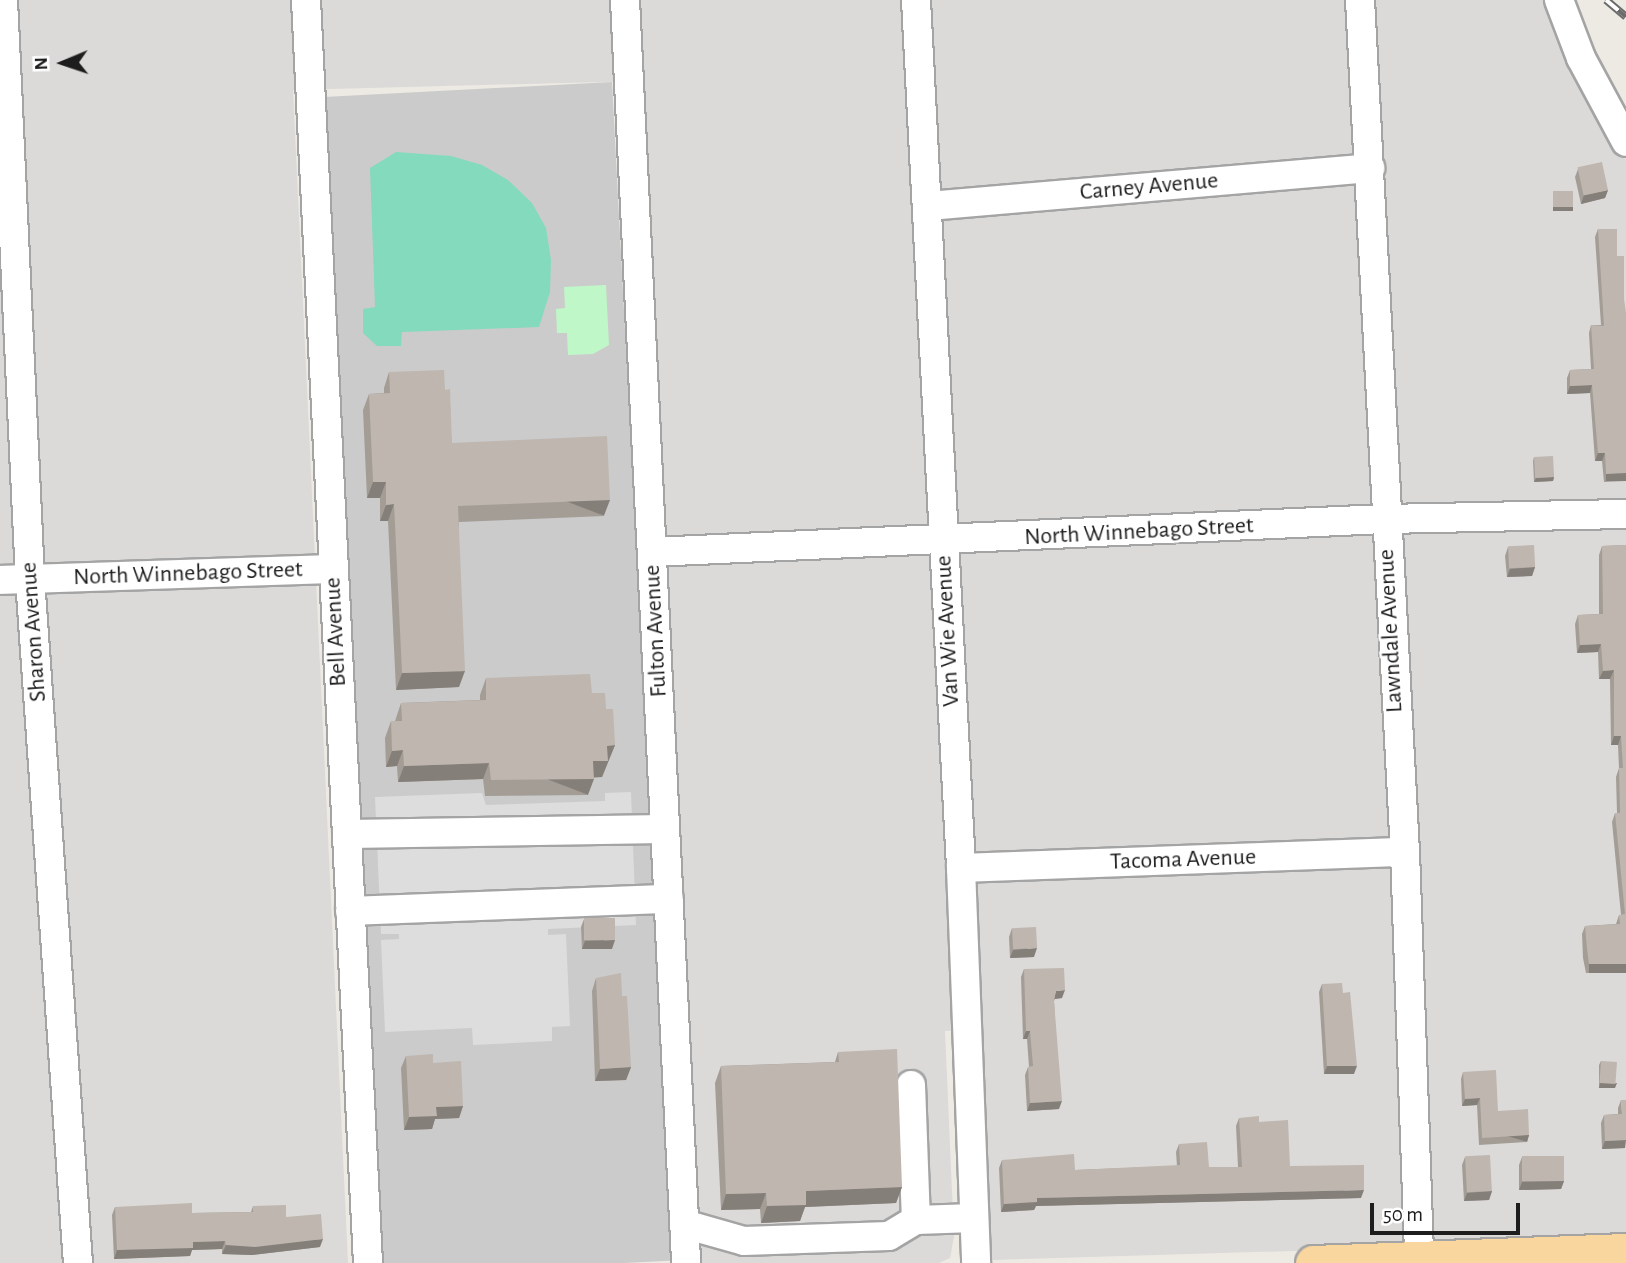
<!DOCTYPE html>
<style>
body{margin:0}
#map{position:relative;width:1626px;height:1263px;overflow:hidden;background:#edeae3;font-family:"Alegreya Sans",sans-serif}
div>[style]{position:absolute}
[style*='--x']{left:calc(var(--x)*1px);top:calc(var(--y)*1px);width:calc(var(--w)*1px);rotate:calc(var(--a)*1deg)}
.residential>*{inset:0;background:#dbdad9}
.religious>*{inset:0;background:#cbcbcb;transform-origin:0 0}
.park>*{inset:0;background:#c0f7c8}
.pitch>*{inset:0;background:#83dabd}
.parking>*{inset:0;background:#ddd}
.roads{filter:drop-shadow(2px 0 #a4a4a4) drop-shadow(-2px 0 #a4a4a4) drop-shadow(0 2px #a4a4a4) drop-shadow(0 -2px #a4a4a4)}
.minor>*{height:28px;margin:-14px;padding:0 14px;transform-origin:14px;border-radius:14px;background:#fff}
.major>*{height:35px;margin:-17.5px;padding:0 17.5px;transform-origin:17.5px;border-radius:17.5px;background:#f8d69d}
.rail>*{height:8px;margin-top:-4px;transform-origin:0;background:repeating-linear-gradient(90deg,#fff 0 16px,#6b6b6b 0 32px);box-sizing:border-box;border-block:2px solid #6b6b6b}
.wall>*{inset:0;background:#a39d96}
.shaded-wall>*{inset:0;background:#857f7a;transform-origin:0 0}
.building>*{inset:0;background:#beb6af;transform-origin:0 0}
span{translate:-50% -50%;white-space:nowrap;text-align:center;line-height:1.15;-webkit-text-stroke:5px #fff;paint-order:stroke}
.street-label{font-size:24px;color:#1d1d1d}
.north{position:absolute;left:28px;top:28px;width:70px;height:70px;-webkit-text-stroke:5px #fff;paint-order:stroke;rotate:268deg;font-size:19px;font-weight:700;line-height:28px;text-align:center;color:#1d1d1d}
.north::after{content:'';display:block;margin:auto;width:24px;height:32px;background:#1d1d1d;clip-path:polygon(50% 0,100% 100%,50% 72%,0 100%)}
.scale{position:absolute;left:1370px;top:1203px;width:150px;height:32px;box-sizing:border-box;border:4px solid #1d1d1d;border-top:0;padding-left:9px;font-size:21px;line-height:24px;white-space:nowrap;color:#1d1d1d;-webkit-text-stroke:5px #fff;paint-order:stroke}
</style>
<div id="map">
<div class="residential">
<div style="clip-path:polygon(0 0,1546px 0,1576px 73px,1626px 160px,1626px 1241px,991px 1260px,985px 1254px,972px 1030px,945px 1031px,954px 1237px,950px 1258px,939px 1263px,699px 1263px,639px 81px,293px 90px,348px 1263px,0 1263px)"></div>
</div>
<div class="religious">
<div style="left:612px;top:82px;width:1180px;height:293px;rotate:87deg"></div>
</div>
<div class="park">
<div style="clip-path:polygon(606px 285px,609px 345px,593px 354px,568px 355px,567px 333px,557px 333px,556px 309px,565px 308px,564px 287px)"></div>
</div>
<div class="pitch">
<div style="clip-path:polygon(396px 152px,451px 156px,482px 165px,508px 180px,532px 203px,546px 228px,551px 260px,550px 292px,539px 327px,402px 332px,401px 346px,377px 346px,363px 333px,363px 309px,375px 307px,370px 168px)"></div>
</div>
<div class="parking">
<div style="clip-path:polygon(631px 792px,636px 925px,548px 929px,548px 935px,566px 934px,570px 1026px,552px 1027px,552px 1041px,473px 1045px,472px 1028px,385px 1032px,381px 940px,399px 939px,399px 934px,381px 934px,375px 797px,482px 793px,486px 805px,605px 801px,605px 793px)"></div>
</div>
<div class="roads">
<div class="minor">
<div style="--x:3;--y:0;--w:580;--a:87.33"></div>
<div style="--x:30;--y:579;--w:686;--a:85.99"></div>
<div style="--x:306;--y:0;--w:1265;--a:87.19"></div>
<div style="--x:625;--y:0;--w:1264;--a:87.23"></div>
<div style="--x:916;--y:0;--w:869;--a:87.03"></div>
<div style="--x:961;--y:868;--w:395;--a:87.8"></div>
<div style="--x:1360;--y:0;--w:853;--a:86.98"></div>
<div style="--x:1405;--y:852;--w:411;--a:88"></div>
<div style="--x:1559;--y:0;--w:62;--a:69.2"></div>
<div style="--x:1581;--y:58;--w:95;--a:61.8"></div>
<div style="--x:928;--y:206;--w:444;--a:-4.9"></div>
<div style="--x:652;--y:552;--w:734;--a:-2.58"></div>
<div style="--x:1385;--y:519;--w:241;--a:-1.2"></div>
<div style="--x:0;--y:580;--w:333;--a:-1.9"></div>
<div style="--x:347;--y:834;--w:318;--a:-0.9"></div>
<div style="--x:961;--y:868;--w:444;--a:-2.1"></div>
<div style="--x:350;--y:911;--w:319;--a:-2.2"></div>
<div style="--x:911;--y:1085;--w:135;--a:87.9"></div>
<div style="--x:684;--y:1224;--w:62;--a:15.8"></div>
<div style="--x:744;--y:1241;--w:145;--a:-2"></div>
<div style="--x:889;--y:1236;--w:31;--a:-31"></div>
<div style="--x:916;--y:1220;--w:58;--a:-2"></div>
</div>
<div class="major">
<div style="--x:1313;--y:1263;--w:313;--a:-2.2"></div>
</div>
</div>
<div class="rail">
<div style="--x:1606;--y:0;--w:26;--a:40"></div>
</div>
<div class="wall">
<div style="clip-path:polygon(1578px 169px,1608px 190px,1605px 198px,1581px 204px,1575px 177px)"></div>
<div style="clip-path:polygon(1598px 229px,1617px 256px,1626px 481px,1604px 482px,1602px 461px,1595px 461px,1590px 393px,1567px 394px,1567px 378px,1570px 370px,1591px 369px,1589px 333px,1591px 325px,1601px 325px,1595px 237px)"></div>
<div style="clip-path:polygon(389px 372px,445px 390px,452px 443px,604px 516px,459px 522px,459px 687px,396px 690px,388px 521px,380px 521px,380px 498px,367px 498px,363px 410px,369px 394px,384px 393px,384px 388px)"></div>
<div style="clip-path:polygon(1534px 457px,1554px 477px,1553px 481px,1534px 482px,1533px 461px)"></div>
<div style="clip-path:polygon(1626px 545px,1626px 999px,1626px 973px,1586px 973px,1583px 958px,1582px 934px,1585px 926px,1616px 924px,1619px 915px,1621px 915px,1612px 822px,1615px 813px,1617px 813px,1616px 777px,1619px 768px,1618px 745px,1611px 745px,1610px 679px,1599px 679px,1598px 652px,1577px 653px,1575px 624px,1578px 615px,1599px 614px,1599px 555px,1602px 546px)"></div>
<div style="clip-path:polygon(1508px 547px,1535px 567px,1532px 576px,1507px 577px,1505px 556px)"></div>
<div style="clip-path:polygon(486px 678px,592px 693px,606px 709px,615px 745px,602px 777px,594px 777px,588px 795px,485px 796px,483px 779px,398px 782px,397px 766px,386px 767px,385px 738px,391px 721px,395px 721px,401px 703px,480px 700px,480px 695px)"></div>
<div style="clip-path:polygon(584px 919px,612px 949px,582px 949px,581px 927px)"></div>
<div style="clip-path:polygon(1012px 928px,1034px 957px,1010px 958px,1009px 937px)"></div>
<div style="clip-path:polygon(1024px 969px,1062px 998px,1055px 999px,1054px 1001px,1059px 1109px,1027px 1111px,1025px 1075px,1028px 1067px,1029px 1067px,1027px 1039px,1023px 1039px,1021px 977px)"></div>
<div style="clip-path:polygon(596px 978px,631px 1067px,626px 1080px,595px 1081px,592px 991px)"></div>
<div style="clip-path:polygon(1322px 984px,1343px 993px,1354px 1074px,1324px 1074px,1319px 992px)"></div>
<div style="clip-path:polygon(838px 1052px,902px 1187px,896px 1203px,805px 1207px,800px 1221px,761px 1223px,760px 1209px,721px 1210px,715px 1083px,721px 1066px,835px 1062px)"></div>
<div style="clip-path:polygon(406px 1056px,433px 1063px,463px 1106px,459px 1118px,435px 1119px,432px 1129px,404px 1130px,401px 1068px)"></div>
<div style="clip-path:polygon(1601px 1061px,1615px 1088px,1599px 1088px,1599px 1065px)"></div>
<div style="clip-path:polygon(1463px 1072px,1498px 1111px,1529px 1135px,1527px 1142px,1479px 1145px,1477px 1105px,1462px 1106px,1461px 1079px)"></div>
<div style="clip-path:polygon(1621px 1100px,1625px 1148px,1602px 1149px,1601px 1123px,1604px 1115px,1618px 1114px,1618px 1108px)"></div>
<div style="clip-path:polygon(1239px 1118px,1259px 1122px,1290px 1166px,1361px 1198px,1036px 1206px,1034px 1210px,1001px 1212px,999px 1168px,1002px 1160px,1075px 1170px,1177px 1166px,1176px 1152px,1179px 1144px,1209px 1167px,1238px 1167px,1236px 1126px)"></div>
<div style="clip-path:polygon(1465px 1157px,1492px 1191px,1489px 1200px,1464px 1201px,1462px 1165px)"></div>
<div style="clip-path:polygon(1522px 1157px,1564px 1181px,1561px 1189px,1519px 1190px,1519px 1165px)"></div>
<div style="clip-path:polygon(253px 1206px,286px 1217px,320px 1247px,252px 1255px,222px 1254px,222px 1249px,192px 1250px,190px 1256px,114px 1259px,112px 1215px,115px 1207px,192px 1213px,251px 1212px)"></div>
</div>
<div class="shaded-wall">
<div style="clip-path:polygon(1608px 190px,1605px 198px,1581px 204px,1584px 195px)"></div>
<div style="left:1553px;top:207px;width:20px;height:4px"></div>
<div style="clip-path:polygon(1592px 385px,1590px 393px,1567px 394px,1570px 386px)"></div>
<div style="clip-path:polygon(1598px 453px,1605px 453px,1602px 461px,1595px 461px)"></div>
<div style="left:1626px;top:473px;width:8px;height:20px;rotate:90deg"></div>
<div style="clip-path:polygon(1554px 477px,1553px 481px,1534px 482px,1536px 478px)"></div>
<div style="clip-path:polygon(373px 482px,386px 482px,380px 498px,367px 498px)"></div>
<div style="left:610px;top:500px;width:17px;height:152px;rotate:111deg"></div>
<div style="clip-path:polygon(394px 504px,388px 521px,380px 521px,386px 505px)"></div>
<div style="clip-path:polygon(1535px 567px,1532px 576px,1507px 577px,1510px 569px)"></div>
<div style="clip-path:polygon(1601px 644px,1598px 652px,1577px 653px,1580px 645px)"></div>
<div style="clip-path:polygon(1614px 670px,1610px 679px,1599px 679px,1603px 671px)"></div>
<div style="clip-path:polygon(465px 671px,459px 687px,396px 690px,402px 673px)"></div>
<div style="clip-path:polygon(1614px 736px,1621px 736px,1618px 745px,1611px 745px)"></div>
<div style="clip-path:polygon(615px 745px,602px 777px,587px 778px,593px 761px,607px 746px)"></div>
<div style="clip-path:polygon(403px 750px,397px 766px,386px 767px,392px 751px)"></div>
<div style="clip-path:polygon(489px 763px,483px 779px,398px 782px,404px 766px)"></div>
<div style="left:594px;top:779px;width:17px;height:103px;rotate:111deg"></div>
<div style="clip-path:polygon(615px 940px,612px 949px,582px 949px,585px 941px)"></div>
<div style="clip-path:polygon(1037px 948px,1034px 957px,1010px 958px,1013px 950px)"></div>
<div style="left:1589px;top:964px;width:37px;height:9px"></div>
<div style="clip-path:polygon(1065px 990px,1062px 998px,1054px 999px,1056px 991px)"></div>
<div style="clip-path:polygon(1026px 1031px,1030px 1031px,1027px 1039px,1023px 1039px)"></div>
<div style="clip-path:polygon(1327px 1066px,1357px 1066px,1354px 1074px,1324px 1074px)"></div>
<div style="clip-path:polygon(631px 1067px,626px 1080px,595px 1081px,600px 1069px)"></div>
<div style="clip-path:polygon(1600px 1083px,1617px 1083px,1615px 1088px,1599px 1088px)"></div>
<div style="clip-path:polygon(1480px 1098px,1477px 1105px,1462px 1106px,1465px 1099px)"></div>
<div style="clip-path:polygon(1062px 1101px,1059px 1109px,1027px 1111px,1030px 1103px)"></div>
<div style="clip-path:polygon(463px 1106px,459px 1118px,435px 1119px,432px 1129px,404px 1130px,409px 1117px,436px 1107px)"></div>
<div style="left:1529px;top:1135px;width:7px;height:47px;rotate:106deg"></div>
<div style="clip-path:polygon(1626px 1140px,1625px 1148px,1602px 1149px,1605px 1141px)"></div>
<div style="clip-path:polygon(1564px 1181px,1561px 1189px,1519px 1190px,1522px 1182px)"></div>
<div style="clip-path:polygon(902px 1187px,896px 1203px,805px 1207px,800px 1221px,761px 1223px,767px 1206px,806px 1191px)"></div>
<div style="clip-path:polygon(1364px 1190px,1361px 1198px,1036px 1206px,1034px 1210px,1001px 1212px,1004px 1204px,1037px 1198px)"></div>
<div style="clip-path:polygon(1492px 1191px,1489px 1200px,1464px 1201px,1467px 1193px)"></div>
<div style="clip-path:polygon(766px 1193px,760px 1209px,721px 1210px,726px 1194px)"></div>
<div style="clip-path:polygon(323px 1239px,320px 1247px,252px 1255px,222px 1254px,226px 1245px)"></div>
<div style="clip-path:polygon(225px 1241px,222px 1249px,192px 1250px,190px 1256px,114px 1259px,117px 1250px,193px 1242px)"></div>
</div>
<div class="building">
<div style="left:1602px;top:162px;width:29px;height:25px;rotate:78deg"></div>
<div style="left:1553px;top:191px;width:20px;height:16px"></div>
<div style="clip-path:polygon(1598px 229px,1617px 229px,1617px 256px,1624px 256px,1624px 299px,1626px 313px,1626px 473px,1606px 474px,1605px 453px,1598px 453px,1592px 385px,1570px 386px,1570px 370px,1594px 369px,1591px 325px,1604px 326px)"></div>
<div style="clip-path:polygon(444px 370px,445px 390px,450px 389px,452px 443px,607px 436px,610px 500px,458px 506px,465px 671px,402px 673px,394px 504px,386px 505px,386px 482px,373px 482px,369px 394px,390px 393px,389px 372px)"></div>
<div style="left:1553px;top:456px;width:21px;height:19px;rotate:87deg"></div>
<div style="left:1534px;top:545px;width:22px;height:26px;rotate:87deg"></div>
<div style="clip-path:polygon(1626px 545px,1626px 964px,1589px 964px,1587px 949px,1585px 926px,1620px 924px,1619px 915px,1625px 914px,1615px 813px,1620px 813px,1619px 768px,1623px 768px,1621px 736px,1614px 736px,1614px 670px,1603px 671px,1601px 644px,1580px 645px,1578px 615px,1603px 614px,1602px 546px)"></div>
<div style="clip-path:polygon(590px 674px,592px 693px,605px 693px,606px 709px,613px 709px,615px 745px,607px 746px,608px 761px,593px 761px,594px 779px,491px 780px,489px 763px,404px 766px,403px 750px,392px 751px,391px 721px,402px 721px,401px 703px,486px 700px,486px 678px)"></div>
<div style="left:615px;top:918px;width:22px;height:31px;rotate:90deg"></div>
<div style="left:1036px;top:927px;width:21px;height:24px;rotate:87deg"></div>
<div style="clip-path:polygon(1064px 968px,1065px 990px,1056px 991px,1054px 1001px,1062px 1101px,1030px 1103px,1028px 1067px,1033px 1066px,1030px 1031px,1026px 1031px,1024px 969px)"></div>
<div style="clip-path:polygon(621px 973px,622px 996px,627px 996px,631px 1067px,600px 1069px,596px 978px)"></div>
<div style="clip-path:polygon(1342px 983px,1343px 993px,1350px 992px,1357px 1066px,1327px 1066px,1322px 984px)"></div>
<div style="clip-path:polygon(897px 1049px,902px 1187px,806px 1191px,806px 1205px,767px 1206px,766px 1193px,726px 1194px,721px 1066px,839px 1062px,838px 1052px)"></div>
<div style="clip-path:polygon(433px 1054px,433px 1063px,461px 1061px,463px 1106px,436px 1107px,437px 1116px,409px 1117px,406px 1056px)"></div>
<div style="left:1601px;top:1061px;width:16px;height:22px;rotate:4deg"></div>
<div style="clip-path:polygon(1496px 1070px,1498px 1111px,1528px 1109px,1529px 1135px,1482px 1138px,1480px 1098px,1465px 1099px,1463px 1072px)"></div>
<div style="clip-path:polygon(1621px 1100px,1626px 1100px,1626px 1140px,1605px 1141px,1604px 1115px,1622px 1114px)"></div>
<div style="clip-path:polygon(1259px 1116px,1259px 1122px,1288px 1120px,1290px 1166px,1364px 1165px,1364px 1190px,1037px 1198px,1037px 1202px,1004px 1204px,1002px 1160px,1074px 1154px,1075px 1170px,1180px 1165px,1179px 1144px,1207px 1142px,1209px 1167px,1242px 1167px,1239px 1118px)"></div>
<div style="left:1490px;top:1155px;width:36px;height:25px;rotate:87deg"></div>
<div style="left:1564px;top:1156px;width:25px;height:42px;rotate:90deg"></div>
<div style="clip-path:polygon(192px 1203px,192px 1213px,253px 1212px,253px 1206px,286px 1205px,286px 1217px,321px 1214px,323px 1239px,255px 1247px,226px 1245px,225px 1241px,193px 1242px,193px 1248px,117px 1250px,115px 1207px)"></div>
</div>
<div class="street-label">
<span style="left:1149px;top:187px;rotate:-5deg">Carney Avenue</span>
<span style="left:1139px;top:532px;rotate:-3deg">North Winnebago Street</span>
<span style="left:188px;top:574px;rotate:-2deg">North Winnebago Street</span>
<span style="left:656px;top:631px;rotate:-93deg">Fulton Avenue</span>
<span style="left:948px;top:631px;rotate:-93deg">Van Wie Avenue</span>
<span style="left:1391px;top:631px;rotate:-93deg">Lawndale Avenue</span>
<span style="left:34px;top:632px;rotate:-94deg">Sharon Avenue</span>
<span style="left:336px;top:632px;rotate:-93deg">Bell Avenue</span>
<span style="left:1183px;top:860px;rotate:-2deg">Tacoma Avenue</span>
</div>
<div class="north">N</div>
<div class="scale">50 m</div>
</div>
